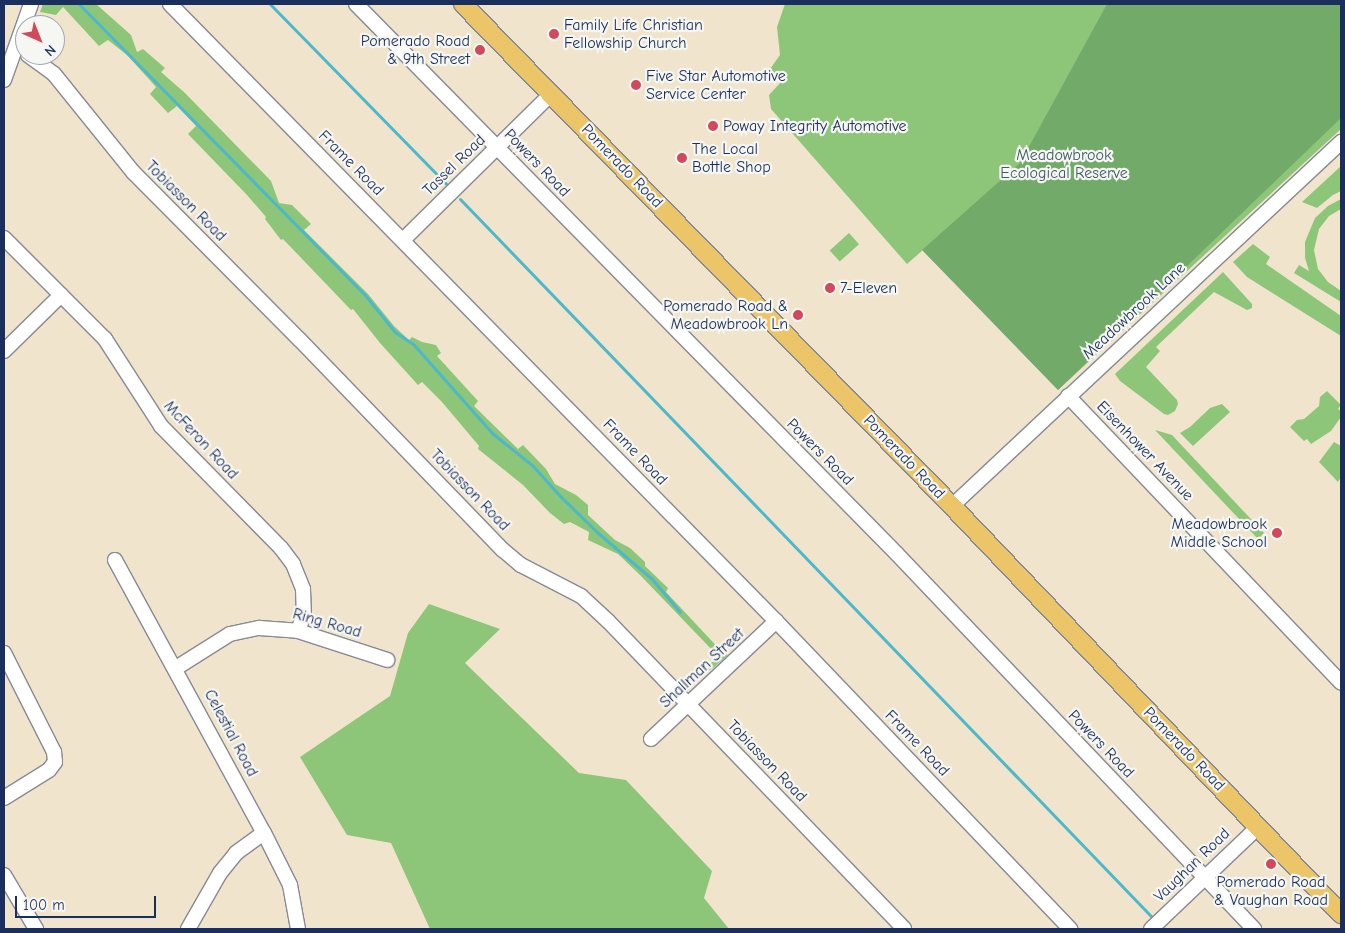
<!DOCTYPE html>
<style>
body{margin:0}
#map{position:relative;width:1345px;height:933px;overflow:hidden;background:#f0e5cc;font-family:"Comic Neue",sans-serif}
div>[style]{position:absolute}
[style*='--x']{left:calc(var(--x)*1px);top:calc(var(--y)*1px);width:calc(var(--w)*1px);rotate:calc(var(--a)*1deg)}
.green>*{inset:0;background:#8ec679;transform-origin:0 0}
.forest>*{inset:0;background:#72ab69}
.stream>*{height:3px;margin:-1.5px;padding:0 1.5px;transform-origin:1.5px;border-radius:1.5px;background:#4db7cb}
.roads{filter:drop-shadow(1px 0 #868a95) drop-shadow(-1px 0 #868a95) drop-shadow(0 1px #868a95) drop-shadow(0 -1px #868a95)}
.minor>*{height:14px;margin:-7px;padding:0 7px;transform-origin:7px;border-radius:7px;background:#fff}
.major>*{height:18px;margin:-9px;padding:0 9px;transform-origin:9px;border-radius:9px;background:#edc569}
.dots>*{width:14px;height:14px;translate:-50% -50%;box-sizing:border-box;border:2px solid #f6f6f2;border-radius:50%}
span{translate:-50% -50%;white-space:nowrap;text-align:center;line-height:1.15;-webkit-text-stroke:4.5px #f6f6f2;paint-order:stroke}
.poi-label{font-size:16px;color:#1b2f5e}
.left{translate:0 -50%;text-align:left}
.right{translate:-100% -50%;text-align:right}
.park-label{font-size:16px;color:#3e5c66}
.street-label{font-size:16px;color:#1b2f5e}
.frame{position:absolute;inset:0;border:5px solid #1b2f5e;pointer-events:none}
.north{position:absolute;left:15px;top:15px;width:50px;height:50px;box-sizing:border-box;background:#f6f6f2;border:1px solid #9ea6b7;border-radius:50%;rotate:136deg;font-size:14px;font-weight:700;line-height:20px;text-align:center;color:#1b2f5e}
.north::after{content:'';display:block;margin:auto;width:18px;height:22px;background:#d1495b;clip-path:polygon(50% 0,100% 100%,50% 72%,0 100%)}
.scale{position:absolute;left:15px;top:896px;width:141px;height:22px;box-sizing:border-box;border:2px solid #1b2f5e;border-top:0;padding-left:6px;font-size:15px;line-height:18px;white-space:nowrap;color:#1b2f5e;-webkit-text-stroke:4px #f6f6f2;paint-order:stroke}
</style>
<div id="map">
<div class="green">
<div style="clip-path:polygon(43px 4px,96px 4px,131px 35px,137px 52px,143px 49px,165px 68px,161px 72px,185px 93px,271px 181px,279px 203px,292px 205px,311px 224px,304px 230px,368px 294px,394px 326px,409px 340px,412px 337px,422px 342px,436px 345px,441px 353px,437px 356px,478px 401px,474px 406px,518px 449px,523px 445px,546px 469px,555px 484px,576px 495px,588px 505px,588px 515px,615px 540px,630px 548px,645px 562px,645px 566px,668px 588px,666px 592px,724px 654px,728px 655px,713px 668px,701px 674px,714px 660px,715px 653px,640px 575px,618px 554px,588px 540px,589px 532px,570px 522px,564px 524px,550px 513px,523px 485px,478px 449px,479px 446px,442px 402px,422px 382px,418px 385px,380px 343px,353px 309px,351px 310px,283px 239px,281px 240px,265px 219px,266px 217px,247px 195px,188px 134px,196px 126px,177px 106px,168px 113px,150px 94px,156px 87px,127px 55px,108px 40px,99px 46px,63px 7px,56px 15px,40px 12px)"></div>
<div style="clip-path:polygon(785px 4px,1283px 4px,1341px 71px,1341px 129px,1058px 390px,923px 250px,907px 264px,771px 109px,769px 95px,781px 82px,770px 69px,780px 55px,777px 27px)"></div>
<div style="clip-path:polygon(1341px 166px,1341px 191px,1333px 195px,1317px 208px,1302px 202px)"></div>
<div style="clip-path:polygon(1341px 199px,1341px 209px,1329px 216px,1319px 229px,1314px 250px,1318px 269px,1328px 282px,1341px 291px,1341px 302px,1294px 273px,1299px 265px,1309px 271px,1305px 258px,1305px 242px,1315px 218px,1328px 206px)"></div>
<div style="left:849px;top:233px;width:15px;height:26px;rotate:48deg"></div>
<div style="clip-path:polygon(1253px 244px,1270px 257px,1266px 264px,1341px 316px,1341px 336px,1247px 277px,1233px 262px)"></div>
<div style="clip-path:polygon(1223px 272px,1252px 304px,1252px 308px,1247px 310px,1214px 292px,1156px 347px,1160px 351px,1146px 367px,1177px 400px,1178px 404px,1175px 411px,1168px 415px,1164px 414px,1120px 381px,1115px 374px)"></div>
<div style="clip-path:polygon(1327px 391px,1341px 405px,1338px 409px,1341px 411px,1341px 417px,1331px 431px,1311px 444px,1307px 439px,1304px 441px,1290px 427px,1297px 420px,1304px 419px,1319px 406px,1320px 397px)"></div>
<div style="clip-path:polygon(1222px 404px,1230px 412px,1193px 446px,1180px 433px,1190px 427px,1210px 408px)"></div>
<div style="clip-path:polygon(1155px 430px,1172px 435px,1264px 533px,1258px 539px)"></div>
<div style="clip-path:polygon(1334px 442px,1341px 446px,1341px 477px,1338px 482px,1319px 462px)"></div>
<div style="clip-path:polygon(429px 604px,500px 629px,465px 663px,579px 773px,626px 780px,712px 871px,704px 898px,729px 929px,430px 929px,391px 843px,347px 835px,300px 757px,390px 696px,408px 633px)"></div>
</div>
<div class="forest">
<div style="clip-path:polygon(1107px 4px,1341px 4px,1341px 118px,1058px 390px,922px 250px,1020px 163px)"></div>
</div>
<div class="stream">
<div style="--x:79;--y:4;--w:408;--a:45.5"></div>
<div style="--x:365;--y:295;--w:48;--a:51"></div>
<div style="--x:395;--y:332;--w:23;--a:34"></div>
<div style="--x:414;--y:345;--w:118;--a:48.4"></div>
<div style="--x:492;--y:433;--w:51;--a:38.7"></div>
<div style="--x:532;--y:465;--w:43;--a:47.8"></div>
<div style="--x:561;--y:497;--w:52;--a:44.2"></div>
<div style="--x:598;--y:533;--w:71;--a:40.4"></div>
<div style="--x:652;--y:579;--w:43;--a:49.7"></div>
<div style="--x:270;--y:4;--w:252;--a:45.6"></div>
<div style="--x:460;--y:199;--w:996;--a:46.06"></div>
</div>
<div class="roads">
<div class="minor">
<div style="--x:170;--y:4;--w:865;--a:45.52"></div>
<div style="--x:776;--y:621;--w:426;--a:46.3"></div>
<div style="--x:356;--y:4;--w:771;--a:45.47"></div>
<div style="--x:897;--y:554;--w:518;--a:46.41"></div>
<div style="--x:28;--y:55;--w:32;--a:36"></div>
<div style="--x:54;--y:74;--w:126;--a:51.1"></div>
<div style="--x:133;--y:172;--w:237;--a:45.2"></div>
<div style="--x:300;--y:340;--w:292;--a:46"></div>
<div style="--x:503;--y:550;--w:23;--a:40"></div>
<div style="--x:521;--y:565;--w:68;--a:27.3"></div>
<div style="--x:581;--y:596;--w:37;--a:43"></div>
<div style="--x:608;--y:621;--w:427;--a:46.1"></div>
<div style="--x:4;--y:80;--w:81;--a:-70.4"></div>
<div style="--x:4;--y:238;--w:143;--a:45"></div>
<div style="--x:105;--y:339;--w:103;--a:57.2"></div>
<div style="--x:161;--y:426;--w:171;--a:45.5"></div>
<div style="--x:281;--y:548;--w:20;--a:53"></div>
<div style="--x:293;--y:564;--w:27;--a:68"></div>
<div style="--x:303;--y:589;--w:26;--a:88"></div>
<div style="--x:304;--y:615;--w:17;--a:111"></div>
<div style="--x:403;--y:240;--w:208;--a:-44.6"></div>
<div style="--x:4;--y:351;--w:80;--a:-44.5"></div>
<div style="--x:1068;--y:396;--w:396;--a:46.4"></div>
<div style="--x:952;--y:506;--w:533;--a:-43.1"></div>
<div style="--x:115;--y:560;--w:311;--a:61.4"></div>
<div style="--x:264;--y:833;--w:58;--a:63.4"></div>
<div style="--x:290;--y:885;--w:45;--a:79.7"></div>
<div style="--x:4;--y:653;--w:111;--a:63.2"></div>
<div style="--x:54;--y:752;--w:10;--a:84"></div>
<div style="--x:55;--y:762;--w:10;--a:127"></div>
<div style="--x:49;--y:770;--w:53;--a:148.1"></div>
<div style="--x:176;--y:668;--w:64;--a:-32.2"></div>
<div style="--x:230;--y:634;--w:30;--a:-12"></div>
<div style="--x:259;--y:628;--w:39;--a:4"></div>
<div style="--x:298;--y:631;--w:94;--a:18"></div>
<div style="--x:651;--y:739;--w:172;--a:-43.3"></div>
<div style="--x:4;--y:875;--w:63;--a:59.3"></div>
<div style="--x:188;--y:929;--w:64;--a:-60.3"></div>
<div style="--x:220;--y:873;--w:26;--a:-51"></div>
<div style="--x:236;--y:853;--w:34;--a:-36"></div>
<div style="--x:1151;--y:929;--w:148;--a:-43.6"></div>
</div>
<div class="major">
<div style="--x:463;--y:4;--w:701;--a:45.75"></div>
<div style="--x:952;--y:506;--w:564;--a:46.37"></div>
</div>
</div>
<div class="dots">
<div style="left:554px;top:34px;background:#d1495b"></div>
<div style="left:480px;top:50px;background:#d1495b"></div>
<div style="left:636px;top:85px;background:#d1495b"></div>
<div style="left:713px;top:126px;background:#d1495b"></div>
<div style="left:682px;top:158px;background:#d1495b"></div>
<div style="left:830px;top:288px;background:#d1495b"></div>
<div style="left:798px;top:315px;background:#d1495b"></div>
<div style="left:1277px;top:533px;background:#d1495b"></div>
<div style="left:1271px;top:864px;background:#d1495b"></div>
</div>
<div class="poi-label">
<span class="left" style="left:564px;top:34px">Family Life Christian<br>Fellowship Church</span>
<span class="right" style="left:470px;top:50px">Pomerado Road<br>&amp; 9th Street</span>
<span class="left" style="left:646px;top:85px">Five Star Automotive<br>Service Center</span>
<span class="left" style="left:723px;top:126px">Poway Integrity Automotive</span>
<span class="left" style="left:692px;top:158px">The Local<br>Bottle Shop</span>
<span class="left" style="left:840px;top:288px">7-Eleven</span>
<span class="right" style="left:788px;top:315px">Pomerado Road &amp;<br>Meadowbrook Ln</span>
<span class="right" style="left:1267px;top:533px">Meadowbrook<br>Middle School</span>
<span style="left:1271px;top:891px">Pomerado Road<br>&amp; Vaughan Road</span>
</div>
<div class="park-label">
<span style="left:1064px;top:164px">Meadowbrook<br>Ecological Reserve</span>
</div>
<div class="street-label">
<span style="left:351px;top:163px;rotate:45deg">Frame Road</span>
<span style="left:537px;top:163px;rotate:46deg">Powers Road</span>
<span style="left:454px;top:165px;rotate:-44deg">Tassel Road</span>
<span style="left:622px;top:166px;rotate:46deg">Pomerado Road</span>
<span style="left:186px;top:201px;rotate:45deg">Tobiasson Road</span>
<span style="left:1134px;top:311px;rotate:-43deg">Meadowbrook Lane</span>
<span style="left:201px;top:440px;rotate:47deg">McFeron Road</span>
<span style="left:1145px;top:451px;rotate:46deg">Eisenhower Avenue</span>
<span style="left:635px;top:452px;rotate:46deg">Frame Road</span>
<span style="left:820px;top:452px;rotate:45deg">Powers Road</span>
<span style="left:904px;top:457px;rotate:46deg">Pomerado Road</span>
<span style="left:470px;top:490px;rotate:46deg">Tobiasson Road</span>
<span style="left:327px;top:623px;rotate:16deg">Ring Road</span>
<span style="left:702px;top:668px;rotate:-43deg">Shallman Street</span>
<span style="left:231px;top:733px;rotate:62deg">Celestial Road</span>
<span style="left:917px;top:743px;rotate:46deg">Frame Road</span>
<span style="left:1101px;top:744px;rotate:46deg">Powers Road</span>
<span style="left:1184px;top:749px;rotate:46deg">Pomerado Road</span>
<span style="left:767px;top:761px;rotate:46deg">Tobiasson Road</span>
<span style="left:1192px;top:865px;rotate:-44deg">Vaughan Road</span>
</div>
<div class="frame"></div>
<div class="north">N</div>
<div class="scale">100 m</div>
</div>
